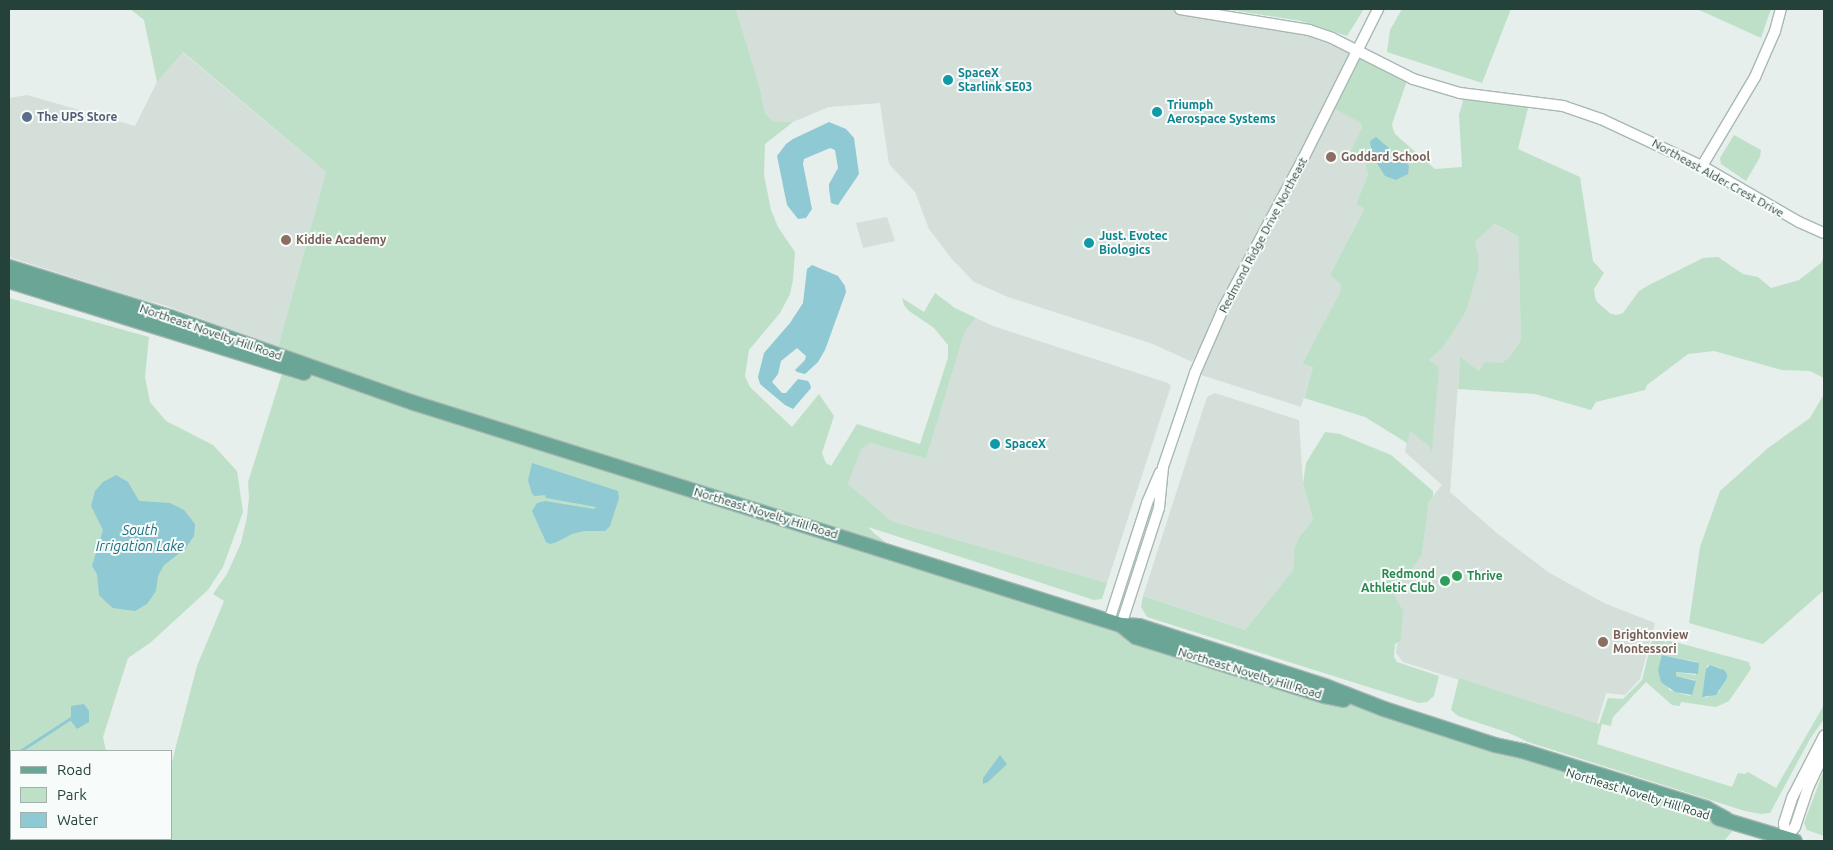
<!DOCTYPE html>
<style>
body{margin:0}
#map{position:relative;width:1833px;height:850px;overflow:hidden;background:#e6efeb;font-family:Ubuntu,sans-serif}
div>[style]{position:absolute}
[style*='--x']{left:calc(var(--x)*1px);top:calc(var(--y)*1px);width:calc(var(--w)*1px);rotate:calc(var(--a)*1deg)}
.built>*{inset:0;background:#d4dfda}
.green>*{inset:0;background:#bfe0c8}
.water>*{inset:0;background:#8ec9d4}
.stream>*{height:2.5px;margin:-1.25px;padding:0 1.25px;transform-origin:1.25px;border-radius:1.25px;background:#8ec9d4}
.roads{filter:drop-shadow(1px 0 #a8b8b2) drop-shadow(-1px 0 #a8b8b2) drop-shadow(0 1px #a8b8b2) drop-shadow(0 -1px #a8b8b2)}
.minor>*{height:10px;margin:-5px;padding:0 5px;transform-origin:5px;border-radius:5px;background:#fff}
.major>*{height:14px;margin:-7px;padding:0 7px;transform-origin:7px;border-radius:7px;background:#6aa596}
.dots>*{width:14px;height:14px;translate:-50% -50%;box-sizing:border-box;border:2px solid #f7fbf9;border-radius:50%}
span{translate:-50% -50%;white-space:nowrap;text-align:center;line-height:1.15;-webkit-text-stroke:4px #f7fbf9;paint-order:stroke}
.culture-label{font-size:12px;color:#0d838f;font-weight:700}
.left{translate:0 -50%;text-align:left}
.service-label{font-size:12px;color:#4e5e75;font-weight:700}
.education-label{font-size:12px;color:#785e54;font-weight:700}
.street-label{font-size:12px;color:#24423a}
.leisure-label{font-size:12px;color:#27864d;font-weight:700}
.right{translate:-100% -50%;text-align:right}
.water-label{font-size:14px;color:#1c6f80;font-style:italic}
.frame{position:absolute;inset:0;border:10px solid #24423a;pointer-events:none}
.legend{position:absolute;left:10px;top:750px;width:162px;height:90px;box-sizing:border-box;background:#f7fbf9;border:1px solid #a3b1ad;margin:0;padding:6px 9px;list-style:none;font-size:15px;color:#24423a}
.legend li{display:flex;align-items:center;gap:10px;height:25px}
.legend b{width:25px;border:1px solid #a3b1ad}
</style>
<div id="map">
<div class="built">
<div style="clip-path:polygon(736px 9px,1180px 9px,1291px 25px,1357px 50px,1361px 123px,1365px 162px,1368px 175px,1356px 204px,1364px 209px,1330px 275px,1341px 285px,1341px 290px,1302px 364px,1313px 367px,1301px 407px,1195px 373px,1249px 258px,1192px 362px,1153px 344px,1008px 297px,974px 282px,951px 258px,929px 229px,915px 192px,889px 164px,880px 103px,829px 107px,793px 122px,773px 121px,765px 113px,760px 88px)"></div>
<div style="clip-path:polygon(182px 52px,326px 172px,278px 347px,164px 305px,140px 299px,9px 257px,9px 98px,27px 95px,135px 126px,157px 82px)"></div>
<div style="clip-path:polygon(887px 217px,895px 241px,863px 248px,856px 223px)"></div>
<div style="clip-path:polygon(1493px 224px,1518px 236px,1521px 340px,1509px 358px,1501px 363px,1491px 364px,1479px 371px,1460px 358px,1450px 492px,1498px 534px,1548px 572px,1604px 603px,1655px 623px,1640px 679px,1625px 695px,1606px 693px,1597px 724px,1403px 662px,1396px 653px,1397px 644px,1401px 640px,1394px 594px,1422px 555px,1429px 501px,1442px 485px,1405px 452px,1418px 370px,1478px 253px,1475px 242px)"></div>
<div style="clip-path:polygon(976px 318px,993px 326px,1168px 383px,1171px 386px,1107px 583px,892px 521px,848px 484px,861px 448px,870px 443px,926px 459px,965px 331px)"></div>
<div style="clip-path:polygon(1215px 393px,1299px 420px,1303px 484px,1313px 520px,1299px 537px,1294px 548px,1293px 570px,1245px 630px,1143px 596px,1205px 403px,1207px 397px)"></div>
</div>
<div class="green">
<div style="clip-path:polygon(130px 9px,736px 9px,760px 88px,765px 113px,773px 121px,793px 122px,765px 144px,764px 175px,771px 210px,778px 227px,795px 252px,793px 280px,790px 294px,780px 313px,749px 350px,745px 376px,750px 387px,792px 427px,819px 394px,834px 416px,822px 453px,826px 463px,831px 466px,857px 424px,920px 444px,948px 358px,948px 345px,934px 328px,909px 311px,904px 305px,902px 298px,924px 312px,935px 293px,955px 308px,976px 318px,965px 331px,926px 459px,870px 443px,861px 449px,848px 484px,892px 521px,1107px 583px,1102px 599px,1094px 600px,868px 527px,875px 534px,903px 556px,1495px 745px,1522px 759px,1700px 814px,1739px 823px,1724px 841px,9px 841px,9px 298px,149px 337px,145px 377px,150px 402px,166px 421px,213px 445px,237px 471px,243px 512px,223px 567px,208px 590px,150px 643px,128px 658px,103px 737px,106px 751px,11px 751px,11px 839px,171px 839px,171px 766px,176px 746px,197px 666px,224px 601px,213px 594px,227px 574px,241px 543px,247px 517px,249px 497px,248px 482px,287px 358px,278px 347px,326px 172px,183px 52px,157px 82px,144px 20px)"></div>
<div style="clip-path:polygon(1225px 9px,1364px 9px,1347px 36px,1301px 21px)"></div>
<div style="clip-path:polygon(1402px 9px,1511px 9px,1482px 83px,1387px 52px,1390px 30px)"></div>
<div style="clip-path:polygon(1697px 9px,1771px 9px,1761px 38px)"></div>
<div style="clip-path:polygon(1357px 50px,1408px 78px,1392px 124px,1393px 129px,1395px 134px,1435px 169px,1462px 167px,1459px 115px,1465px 94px,1530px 100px,1518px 149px,1580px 177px,1593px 261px,1604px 273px,1594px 289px,1595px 297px,1597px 302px,1611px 314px,1617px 315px,1623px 313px,1639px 291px,1649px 285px,1703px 258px,1718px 257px,1743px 274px,1758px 277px,1771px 288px,1799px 280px,1821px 263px,1824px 256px,1824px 378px,1810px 371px,1782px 370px,1714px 351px,1688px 354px,1647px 385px,1645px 390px,1596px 402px,1591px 410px,1535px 394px,1458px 389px,1460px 357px,1479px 371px,1485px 362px,1501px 363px,1509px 358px,1521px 340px,1518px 236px,1494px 224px,1475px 242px,1478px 253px,1478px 271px,1466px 311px,1443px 347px,1429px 360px,1439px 367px,1432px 452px,1429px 446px,1410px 431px,1407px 443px,1365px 417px,1304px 398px,1313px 367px,1302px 364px,1341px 290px,1341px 285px,1330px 275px,1364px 209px,1356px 204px,1368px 175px,1365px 162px,1350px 152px,1362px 128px,1361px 123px,1330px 106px)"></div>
<div style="clip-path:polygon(1734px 135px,1761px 150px,1760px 157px,1746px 181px,1721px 164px,1720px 158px)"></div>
<div style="clip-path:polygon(1824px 394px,1823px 591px,1763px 644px,1689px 623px,1700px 547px,1720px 491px,1768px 448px,1810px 418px)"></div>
<div style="clip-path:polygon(1325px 432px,1340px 434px,1391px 455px,1433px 491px,1433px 497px,1429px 501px,1422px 555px,1394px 594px,1403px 611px,1401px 641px,1395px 644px,1394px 657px,1397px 662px,1439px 676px,1434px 696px,1427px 702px,1419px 703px,1147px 617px,1141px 607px,1143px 596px,1245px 630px,1293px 570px,1294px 548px,1299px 537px,1313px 520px,1303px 484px,1306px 463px)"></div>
<div style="clip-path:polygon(evenodd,1653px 636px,1749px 662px,1751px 669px,1729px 701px,1716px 707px,1681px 702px,1680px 706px,1672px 705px,1646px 682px,1613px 717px,1611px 726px,1602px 724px,1597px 744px,1732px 787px,1738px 773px,1745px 774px,1748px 772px,1776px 788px,1824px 705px,1824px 719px,1810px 739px,1770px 813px,1761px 814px,1745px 811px,1528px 742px,1509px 733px,1458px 716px,1451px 710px,1459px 678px,1599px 724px,1608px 698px,1623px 699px,1642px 680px,1653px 636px,1662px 655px,1697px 662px,1696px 675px,1676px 672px,1676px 676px,1695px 680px,1690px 696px,1669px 690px,1662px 655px,1653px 636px,1710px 665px,1720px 668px,1727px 674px,1719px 692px,1705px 698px,1707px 666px,1710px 665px)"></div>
<div style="clip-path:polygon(1824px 770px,1824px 836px,1807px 830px,1804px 823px)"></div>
</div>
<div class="water">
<div style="clip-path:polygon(829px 122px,846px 129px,854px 138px,859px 174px,838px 205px,834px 204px,831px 203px,829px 189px,829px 184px,838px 168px,835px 150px,830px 148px,804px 159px,803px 164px,812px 209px,806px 218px,798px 219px,787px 205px,777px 156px,786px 144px,793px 139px)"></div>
<div style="clip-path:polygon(1376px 137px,1390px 149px,1394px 161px,1407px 163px,1409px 166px,1408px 174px,1396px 180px,1385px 176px,1372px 155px,1370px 141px)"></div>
<div style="clip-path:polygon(812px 265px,838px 276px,845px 286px,846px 292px,825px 350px,818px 362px,805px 374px,797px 372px,795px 370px,805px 360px,806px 356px,797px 348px,781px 361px,778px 374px,772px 382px,782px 393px,786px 393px,798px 379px,808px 381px,810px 384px,811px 388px,793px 409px,785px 405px,760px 384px,758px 377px,764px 353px,790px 323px,803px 303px,807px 269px)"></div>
<div style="clip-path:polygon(532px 463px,618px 491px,619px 498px,610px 526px,605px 531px,584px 531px,572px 534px,557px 542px,550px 544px,546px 542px,532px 511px,537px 503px,545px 501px,594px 509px,596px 507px,546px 498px,545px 495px,535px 496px,532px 494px,528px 480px)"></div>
<div style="clip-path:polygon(116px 475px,128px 482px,139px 501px,170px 503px,184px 510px,195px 524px,194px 536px,185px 549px,164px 565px,158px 576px,156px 591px,147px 604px,135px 611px,113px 608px,107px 603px,99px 595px,97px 574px,92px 566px,103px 530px,91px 506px,95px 491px,103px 482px)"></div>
<div style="clip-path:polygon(1662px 655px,1699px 663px,1698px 674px,1676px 672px,1676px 676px,1696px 681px,1692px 695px,1675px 692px,1661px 682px,1658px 670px)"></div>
<div style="clip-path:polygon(1710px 665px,1724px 670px,1727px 674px,1727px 678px,1716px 695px,1702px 697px,1706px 669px)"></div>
<div style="clip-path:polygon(84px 704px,89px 711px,89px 722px,77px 729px,71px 721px,71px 706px)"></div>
<div style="clip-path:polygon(1000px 755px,1007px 764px,988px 782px,983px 784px,983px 778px)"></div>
</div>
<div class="stream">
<div style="--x:20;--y:751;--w:61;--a:-32.9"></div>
<div style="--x:9;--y:760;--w:3;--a:-45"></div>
</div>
<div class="roads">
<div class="minor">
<div style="--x:1180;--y:9;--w:131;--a:9.2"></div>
<div style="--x:1309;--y:30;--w:24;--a:19"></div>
<div style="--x:1332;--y:38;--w:91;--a:26.8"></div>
<div style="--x:1413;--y:79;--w:49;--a:16.6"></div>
<div style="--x:1460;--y:93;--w:104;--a:7.2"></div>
<div style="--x:1563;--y:106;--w:40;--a:18.9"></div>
<div style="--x:1601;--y:119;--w:111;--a:25"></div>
<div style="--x:1702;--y:166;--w:112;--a:30"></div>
<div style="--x:1799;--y:222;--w:27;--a:24"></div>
<div style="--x:1702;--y:166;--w:104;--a:-59.2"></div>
<div style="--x:1755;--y:77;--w:50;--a:-66.5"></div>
<div style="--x:1775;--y:31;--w:23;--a:-75"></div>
<div style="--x:1109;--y:621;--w:124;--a:-72.1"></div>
<div style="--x:1147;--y:503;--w:33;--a:-67"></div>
<div style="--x:1121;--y:625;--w:123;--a:-72"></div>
<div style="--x:1159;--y:508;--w:41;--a:-84.4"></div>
<div style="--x:1163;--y:467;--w:99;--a:-71.2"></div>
<div style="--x:1195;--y:373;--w:72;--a:-66.3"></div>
<div style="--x:1224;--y:307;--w:168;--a:-61.9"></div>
<div style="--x:1303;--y:159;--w:168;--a:-63.4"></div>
<div style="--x:1786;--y:838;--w:15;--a:-98"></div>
<div style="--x:1784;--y:823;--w:28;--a:-72"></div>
<div style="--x:1793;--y:796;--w:68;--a:-62.7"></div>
<div style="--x:1786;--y:838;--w:14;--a:-51"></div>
<div style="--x:1795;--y:827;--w:41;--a:-71.6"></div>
<div style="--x:1808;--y:788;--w:38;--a:-65"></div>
</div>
<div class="major">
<div style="--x:9;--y:267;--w:169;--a:17.3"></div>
<div style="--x:170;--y:317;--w:256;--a:19.4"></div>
<div style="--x:411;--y:402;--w:744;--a:17.44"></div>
<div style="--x:1121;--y:625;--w:18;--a:3"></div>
<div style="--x:1139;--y:626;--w:195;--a:17.9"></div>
<div style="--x:1325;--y:686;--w:63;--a:21.3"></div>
<div style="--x:1384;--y:709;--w:117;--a:18"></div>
<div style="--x:1495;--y:745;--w:29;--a:12"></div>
<div style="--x:1523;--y:751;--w:192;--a:17.3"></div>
<div style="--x:1706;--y:808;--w:23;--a:29"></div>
<div style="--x:9;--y:281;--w:309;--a:17.3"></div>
<div style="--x:1121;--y:625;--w:19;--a:39"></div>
<div style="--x:1136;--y:637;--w:197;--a:17.4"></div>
<div style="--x:1324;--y:696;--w:20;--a:11"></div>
<div style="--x:1718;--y:818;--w:80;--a:16.6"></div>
</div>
</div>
<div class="dots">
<div style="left:948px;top:80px;background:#0f9aa8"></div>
<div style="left:1157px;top:112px;background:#0f9aa8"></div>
<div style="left:27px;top:117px;background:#5c6f8a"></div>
<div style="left:1331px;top:157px;background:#8d6e63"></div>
<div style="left:286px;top:240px;background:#8d6e63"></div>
<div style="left:1089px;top:243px;background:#0f9aa8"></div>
<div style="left:995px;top:444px;background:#0f9aa8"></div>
<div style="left:1457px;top:576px;background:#2e9e5b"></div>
<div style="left:1445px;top:581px;background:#2e9e5b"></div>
<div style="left:1603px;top:642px;background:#8d6e63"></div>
</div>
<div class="culture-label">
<span class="left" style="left:958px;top:80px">SpaceX<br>Starlink SE03</span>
<span class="left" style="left:1167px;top:112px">Triumph<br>Aerospace Systems</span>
<span class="left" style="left:1099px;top:243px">Just. Evotec<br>Biologics</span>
<span class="left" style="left:1005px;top:444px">SpaceX</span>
</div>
<div class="service-label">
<span class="left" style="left:37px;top:117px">The UPS Store</span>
</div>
<div class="education-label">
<span class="left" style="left:1341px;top:157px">Goddard School</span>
<span class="left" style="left:296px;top:240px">Kiddie Academy</span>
<span class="left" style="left:1613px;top:642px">Brightonview<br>Montessori</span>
</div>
<div class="street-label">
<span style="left:1718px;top:178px;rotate:29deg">Northeast Alder Crest Drive</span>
<span style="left:1263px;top:235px;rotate:-62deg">Redmond Ridge Drive Northeast</span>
<span style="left:211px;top:332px;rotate:19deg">Northeast Novelty Hill Road</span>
<span style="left:766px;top:513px;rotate:17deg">Northeast Novelty Hill Road</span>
<span style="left:1250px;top:673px;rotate:17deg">Northeast Novelty Hill Road</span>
<span style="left:1638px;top:794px;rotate:17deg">Northeast Novelty Hill Road</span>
</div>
<div class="leisure-label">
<span class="right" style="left:1435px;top:581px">Redmond<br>Athletic Club</span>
<span class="left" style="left:1467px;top:576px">Thrive</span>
</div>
<div class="water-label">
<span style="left:140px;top:538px">South<br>Irrigation Lake</span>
</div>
<div class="frame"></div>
<ul class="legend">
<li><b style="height:6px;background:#6aa596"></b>Road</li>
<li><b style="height:14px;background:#bfe0c8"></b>Park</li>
<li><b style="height:14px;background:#8ec9d4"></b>Water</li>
</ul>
</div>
